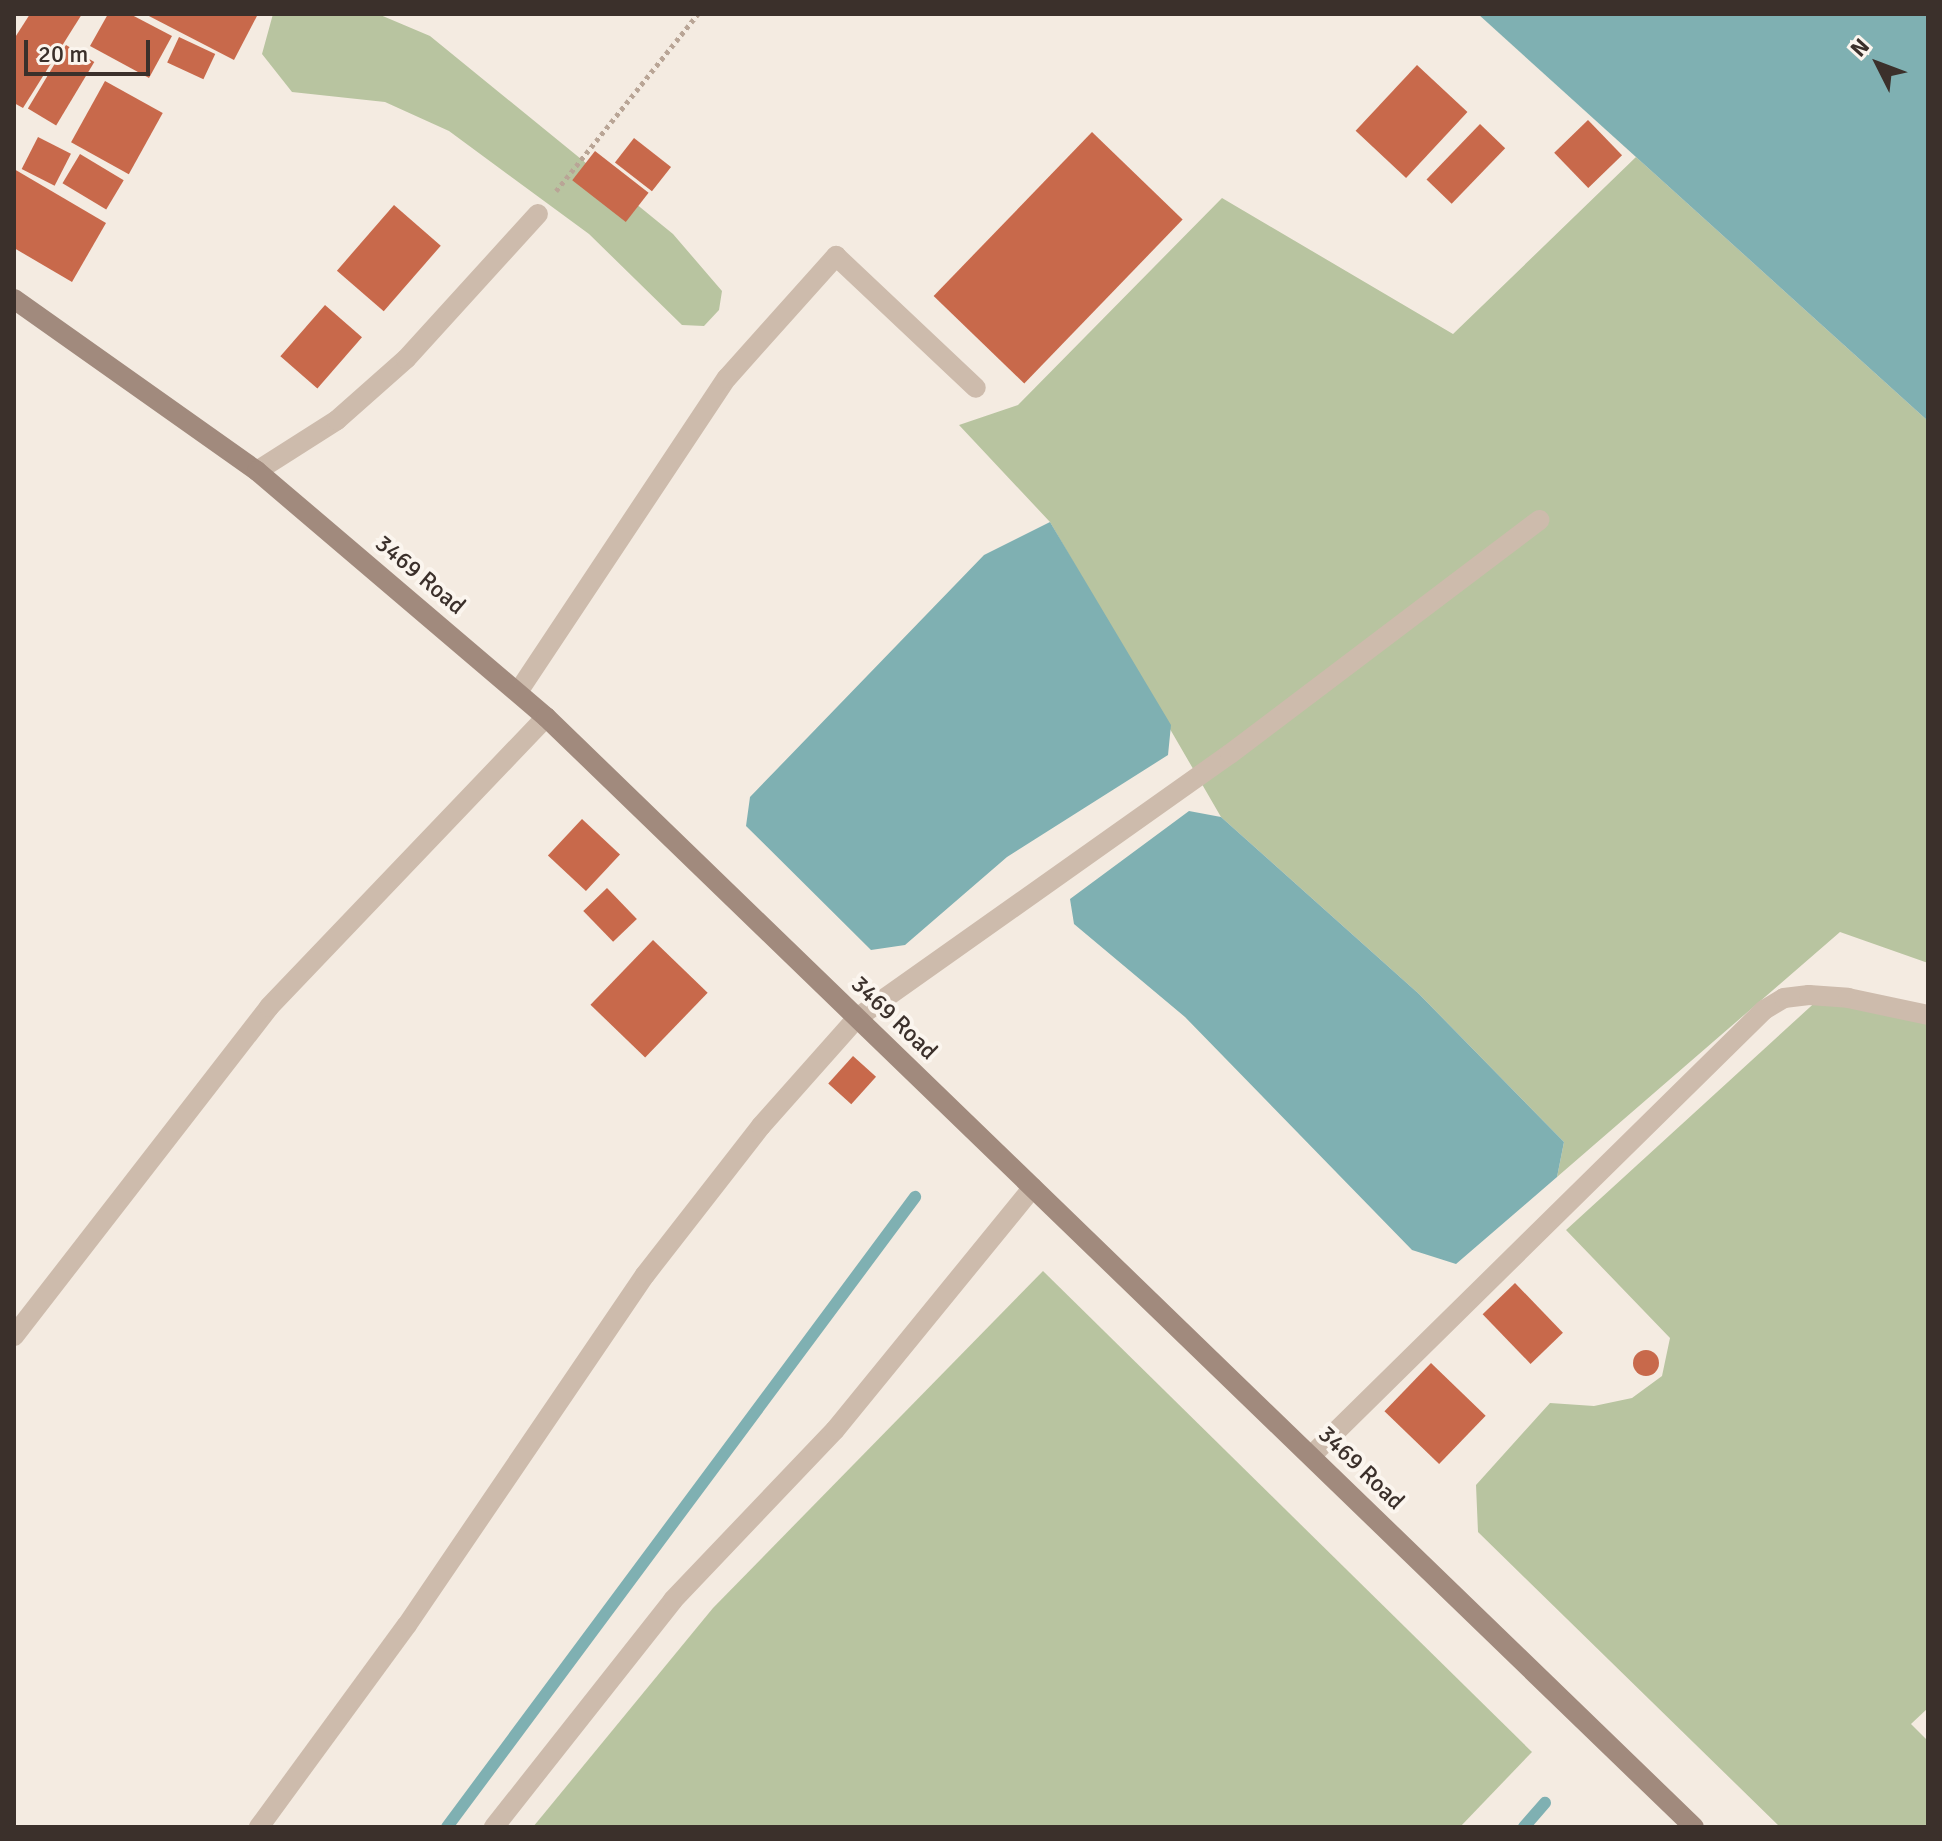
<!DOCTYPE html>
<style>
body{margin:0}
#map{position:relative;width:1942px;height:1841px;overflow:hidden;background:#f4ebe1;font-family:Signika,sans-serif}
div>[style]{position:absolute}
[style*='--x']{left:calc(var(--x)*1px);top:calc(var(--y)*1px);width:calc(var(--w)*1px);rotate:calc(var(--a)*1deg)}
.green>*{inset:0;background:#b8c4a0}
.water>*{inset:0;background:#7fb0b2}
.stream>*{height:12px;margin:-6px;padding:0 6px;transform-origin:6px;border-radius:6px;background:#7fb0b2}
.building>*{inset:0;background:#c8694b;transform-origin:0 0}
.round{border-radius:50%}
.path>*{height:5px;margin-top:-2.5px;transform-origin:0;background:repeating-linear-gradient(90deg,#b9a596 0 4px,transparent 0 8px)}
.lane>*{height:20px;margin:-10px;padding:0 10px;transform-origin:10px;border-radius:10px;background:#cdbbac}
.street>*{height:20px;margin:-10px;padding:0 10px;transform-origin:10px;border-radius:10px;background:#cdbbac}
.secondary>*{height:20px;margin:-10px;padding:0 10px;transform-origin:10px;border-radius:10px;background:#a18a7d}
span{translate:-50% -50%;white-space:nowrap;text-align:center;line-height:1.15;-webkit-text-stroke:8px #fbf5ee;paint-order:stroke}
.street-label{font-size:24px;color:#3b302b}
.frame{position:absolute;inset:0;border:16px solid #3b302b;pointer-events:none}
.north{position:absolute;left:1838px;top:24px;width:80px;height:80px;-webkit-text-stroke:6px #fbf5ee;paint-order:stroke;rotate:312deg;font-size:22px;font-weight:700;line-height:32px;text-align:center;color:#3b302b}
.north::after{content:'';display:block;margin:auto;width:28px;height:36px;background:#3b302b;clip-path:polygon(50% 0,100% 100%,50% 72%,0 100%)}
.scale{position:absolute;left:24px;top:40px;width:126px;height:36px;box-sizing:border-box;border:4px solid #3b302b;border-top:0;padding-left:10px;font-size:24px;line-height:28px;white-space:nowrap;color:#3b302b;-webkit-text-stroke:6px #fbf5ee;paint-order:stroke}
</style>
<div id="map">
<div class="green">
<div style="clip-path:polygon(273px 14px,378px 14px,430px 36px,673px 234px,722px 291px,719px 310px,704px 326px,682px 325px,589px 234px,449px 131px,385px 102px,292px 92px,262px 54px)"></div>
<div style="clip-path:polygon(1636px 157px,1928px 421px,1928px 963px,1840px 932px,1557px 1177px,1564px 1142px,1419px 994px,1221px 817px,1050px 522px,959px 425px,1018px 405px,1222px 198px,1453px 334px)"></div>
<div style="clip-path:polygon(1821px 997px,1928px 1006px,1928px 1708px,1911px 1724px,1928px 1741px,1928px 1827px,1780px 1827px,1478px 1532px,1476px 1485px,1550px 1403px,1594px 1406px,1632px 1398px,1662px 1376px,1670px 1338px,1566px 1230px)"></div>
<div style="clip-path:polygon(1043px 1271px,1532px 1752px,1460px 1827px,533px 1827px,713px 1608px)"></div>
</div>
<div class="water">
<div style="clip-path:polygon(1478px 14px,1928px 14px,1928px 421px,1636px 157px)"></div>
<div style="clip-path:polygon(1050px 522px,1171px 725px,1168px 755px,1007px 857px,905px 945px,871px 950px,746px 826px,750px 797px,984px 555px)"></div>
<div style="clip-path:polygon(1189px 811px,1221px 817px,1419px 994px,1564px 1142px,1557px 1177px,1456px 1264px,1412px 1250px,1185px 1017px,1074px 924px,1070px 899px)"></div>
</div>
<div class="stream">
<div style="--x:447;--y:1827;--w:785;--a:-53.39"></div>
<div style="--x:1524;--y:1827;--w:32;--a:-49"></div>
</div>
<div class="building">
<div style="clip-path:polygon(30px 14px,82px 14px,23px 108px,14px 103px,14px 39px)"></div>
<div style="clip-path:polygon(108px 14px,130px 14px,172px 36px,149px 78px,90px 46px)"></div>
<div style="clip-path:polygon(145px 14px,258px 14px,234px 60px)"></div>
<div style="left:179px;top:37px;width:40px;height:28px;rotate:25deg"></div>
<div style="left:66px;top:45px;width:33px;height:74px;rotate:31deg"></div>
<div style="left:1417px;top:65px;width:69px;height:90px;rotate:43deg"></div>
<div style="left:105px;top:81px;width:66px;height:70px;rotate:29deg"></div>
<div style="left:1588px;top:120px;width:49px;height:47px;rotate:46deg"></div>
<div style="left:1480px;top:124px;width:35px;height:77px;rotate:44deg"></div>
<div style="left:1092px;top:132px;width:126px;height:228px;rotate:44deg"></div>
<div style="left:38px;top:137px;width:37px;height:36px;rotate:27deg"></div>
<div style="left:634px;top:138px;width:47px;height:31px;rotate:38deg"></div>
<div style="left:595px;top:151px;width:68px;height:37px;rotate:38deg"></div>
<div style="left:80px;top:154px;width:51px;height:34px;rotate:31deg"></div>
<div style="clip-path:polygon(14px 169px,106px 223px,72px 282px,14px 248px)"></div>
<div style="left:394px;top:205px;width:62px;height:87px;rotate:41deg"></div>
<div style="left:325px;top:305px;width:49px;height:68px;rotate:41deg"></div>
<div style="left:582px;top:819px;width:52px;height:50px;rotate:43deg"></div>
<div style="left:607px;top:888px;width:43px;height:33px;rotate:46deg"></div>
<div style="left:653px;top:940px;width:76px;height:90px;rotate:44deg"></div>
<div style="left:853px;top:1056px;width:31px;height:37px;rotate:42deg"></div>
<div style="left:1515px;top:1283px;width:69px;height:45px;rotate:46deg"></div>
<div class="round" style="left:1633px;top:1350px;width:26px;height:26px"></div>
<div style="left:1431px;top:1363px;width:76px;height:67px;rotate:44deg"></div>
</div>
<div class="path">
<div style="--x:556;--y:191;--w:227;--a:-51.3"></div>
</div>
<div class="lane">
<div style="--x:257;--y:471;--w:95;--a:-32.5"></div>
<div style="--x:337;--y:420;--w:92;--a:-41.5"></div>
<div style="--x:406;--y:359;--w:196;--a:-47.7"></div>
<div style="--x:518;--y:692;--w:377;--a:-56.4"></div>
<div style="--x:727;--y:378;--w:164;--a:-48.2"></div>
<div style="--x:836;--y:256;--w:192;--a:43.3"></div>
<div style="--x:857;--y:1018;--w:457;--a:-35.3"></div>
<div style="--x:1230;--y:754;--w:388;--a:-37.1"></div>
<div style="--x:14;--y:1336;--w:416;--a:-52.2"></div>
<div style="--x:269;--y:1007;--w:401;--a:-46.3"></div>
<div style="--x:1311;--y:1456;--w:636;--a:-44.55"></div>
<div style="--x:1764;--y:1010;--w:23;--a:-31"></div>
<div style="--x:1784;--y:998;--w:25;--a:-7"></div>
<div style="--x:1809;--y:995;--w:39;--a:4"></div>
<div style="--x:1848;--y:998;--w:82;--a:12"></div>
<div style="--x:494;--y:1827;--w:289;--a:-51.7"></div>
<div style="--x:673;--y:1600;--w:235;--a:-46.4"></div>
<div style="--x:835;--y:1430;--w:313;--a:-50.8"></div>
</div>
<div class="street">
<div style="--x:259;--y:1827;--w:250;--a:-53.8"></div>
<div style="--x:407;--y:1625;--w:423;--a:-55.8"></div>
<div style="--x:645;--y:1275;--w:189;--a:-52.1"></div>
<div style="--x:761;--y:1126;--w:144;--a:-48.4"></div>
</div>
<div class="secondary">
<div style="--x:14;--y:299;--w:298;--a:35.3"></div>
<div style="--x:257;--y:471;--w:380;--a:40.4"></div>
<div style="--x:546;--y:717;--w:1597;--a:44.04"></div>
</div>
<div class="street-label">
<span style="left:420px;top:575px;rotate:40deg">3469 Road</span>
<span style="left:894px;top:1018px;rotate:44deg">3469 Road</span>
<span style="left:1361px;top:1468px;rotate:44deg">3469 Road</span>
</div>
<div class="frame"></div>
<div class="north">N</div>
<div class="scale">20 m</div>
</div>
